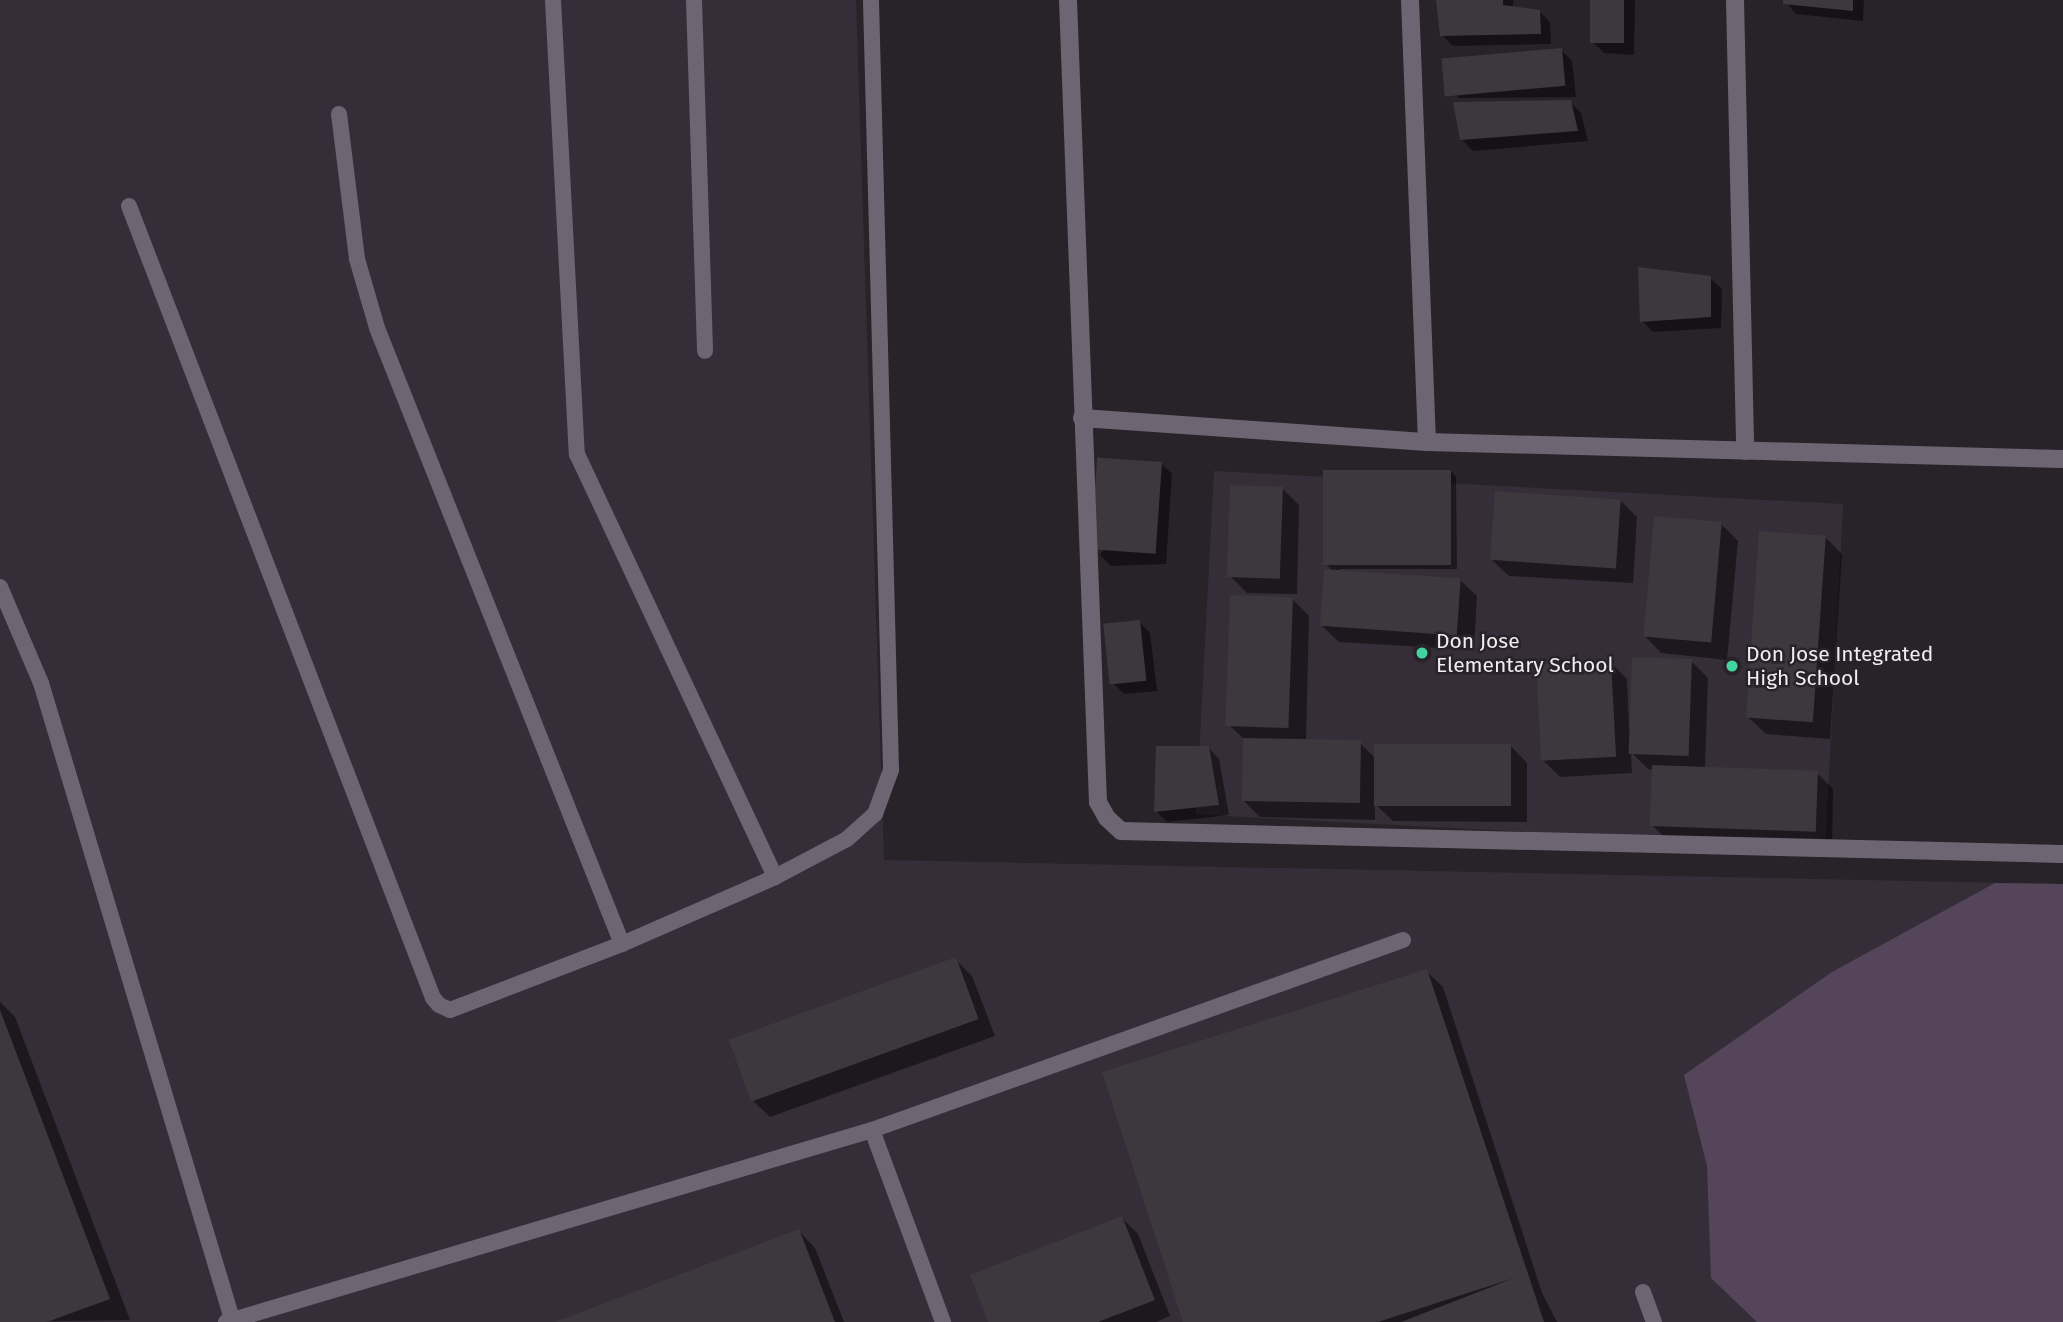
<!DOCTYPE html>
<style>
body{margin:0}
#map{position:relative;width:2063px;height:1322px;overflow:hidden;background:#272329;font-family:"Fira Sans",sans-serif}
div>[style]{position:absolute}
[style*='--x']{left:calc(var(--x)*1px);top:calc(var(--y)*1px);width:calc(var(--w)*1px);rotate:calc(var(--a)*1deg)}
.built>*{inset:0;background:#352e38;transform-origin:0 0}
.green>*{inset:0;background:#54455b}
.shadow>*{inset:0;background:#0007}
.building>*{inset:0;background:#3c383e;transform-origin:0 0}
.lane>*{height:16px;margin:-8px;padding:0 8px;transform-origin:8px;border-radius:8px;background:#6e6572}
.street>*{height:18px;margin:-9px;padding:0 9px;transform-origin:9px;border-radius:9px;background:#6e6572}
.dots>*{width:19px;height:19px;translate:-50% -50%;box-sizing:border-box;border:4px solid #272329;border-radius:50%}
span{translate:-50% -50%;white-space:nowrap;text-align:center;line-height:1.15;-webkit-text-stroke:5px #272329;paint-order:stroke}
.poi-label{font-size:21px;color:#efedf1}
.left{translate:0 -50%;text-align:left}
</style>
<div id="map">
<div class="built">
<div style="clip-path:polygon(0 0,856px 0,884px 860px,2063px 884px,2063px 1322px,0 1322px)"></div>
<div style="left:1214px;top:471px;width:630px;height:344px;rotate:3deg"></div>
</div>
<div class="green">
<div style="clip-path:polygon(1995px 883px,2063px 884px,2063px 1322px,1757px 1322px,1711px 1278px,1707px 1166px,1684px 1075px,1832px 972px)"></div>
</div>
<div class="shadow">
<div style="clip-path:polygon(1438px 0,1513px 0,1513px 8px,1539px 11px,1550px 22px,1551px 44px,1453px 46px,1442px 35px)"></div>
<div style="clip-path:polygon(1592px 0,1635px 0,1634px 55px,1604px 53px,1593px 42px)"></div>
<div style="clip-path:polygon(1785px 0,1864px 0,1863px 21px,1796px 14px)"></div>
<div style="clip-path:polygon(1561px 50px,1572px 61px,1576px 97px,1459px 98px,1448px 87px)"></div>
<div style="clip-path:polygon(1570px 102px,1581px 113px,1588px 141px,1473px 151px,1461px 139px)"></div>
<div style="clip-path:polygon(1710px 278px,1722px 289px,1721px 328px,1653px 332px,1642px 321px)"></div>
<div style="clip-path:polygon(1161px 463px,1172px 474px,1166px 564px,1111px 566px,1100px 555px)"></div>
<div style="clip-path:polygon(1451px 471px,1456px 477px,1457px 569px,1340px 569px,1340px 572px,1460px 580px,1477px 596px,1474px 650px,1339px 642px,1322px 626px,1333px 572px,1326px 564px)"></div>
<div style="clip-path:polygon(1282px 488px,1299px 505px,1297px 594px,1247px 593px,1230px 576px)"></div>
<div style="clip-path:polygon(1620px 500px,1637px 517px,1633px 583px,1509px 576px,1492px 560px)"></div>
<div style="clip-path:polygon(1721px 524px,1738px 541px,1727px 660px,1661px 653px,1645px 636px)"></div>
<div style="clip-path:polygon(1825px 537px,1842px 554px,1830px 739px,1766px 734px,1749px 718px)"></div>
<div style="clip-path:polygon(1292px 599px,1309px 616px,1306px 741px,1360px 743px,1376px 759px,1511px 746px,1527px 763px,1527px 822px,1393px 821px,1375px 804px,1375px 820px,1260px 817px,1243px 800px,1245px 740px,1229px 725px)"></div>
<div style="clip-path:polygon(1139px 622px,1150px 633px,1157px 691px,1124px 694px,1113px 683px)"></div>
<div style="clip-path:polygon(1691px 661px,1708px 678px,1705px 769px,1817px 773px,1833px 789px,1832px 848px,1669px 842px,1652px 825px,1654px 770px,1648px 769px,1631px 752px,1632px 773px,1560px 777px,1543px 760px,1610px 662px,1627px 679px,1629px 729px,1632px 729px)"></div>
<div style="clip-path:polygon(1208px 747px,1219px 759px,1229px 815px,1167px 822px,1156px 811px)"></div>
<div style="clip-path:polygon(955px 959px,972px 976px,995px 1036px,770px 1117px,753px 1101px)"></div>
<div style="clip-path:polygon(1426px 971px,1443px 987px,1542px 1293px,1557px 1322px,1185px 1322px)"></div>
<div style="clip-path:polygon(0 1002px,15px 1017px,130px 1320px,0 1322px)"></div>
<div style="clip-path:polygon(1122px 1218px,1138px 1234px,1170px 1316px,1156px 1322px,990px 1322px)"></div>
<div style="clip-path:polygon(799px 1231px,815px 1248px,844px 1322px,559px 1322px)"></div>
</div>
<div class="building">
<div style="clip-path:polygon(1436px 0,1503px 0,1503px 5px,1540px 10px,1541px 34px,1440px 36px)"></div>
<div style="left:1590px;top:0;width:34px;height:43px"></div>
<div style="clip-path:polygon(1783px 0,1853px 0,1853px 11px,1783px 4px)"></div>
<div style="left:1562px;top:48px;width:38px;height:121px;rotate:85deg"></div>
<div style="clip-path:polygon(1571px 100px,1578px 131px,1460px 140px,1453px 102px)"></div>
<div style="clip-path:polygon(1638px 267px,1711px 276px,1711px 317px,1640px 322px)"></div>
<div style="left:1162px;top:462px;width:92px;height:65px;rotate:94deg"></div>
<div style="left:1323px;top:470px;width:128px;height:95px"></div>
<div style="left:1230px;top:485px;width:53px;height:92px;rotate:2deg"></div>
<div style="left:1495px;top:491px;width:126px;height:69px;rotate:4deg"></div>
<div style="left:1654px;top:516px;width:68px;height:121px;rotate:5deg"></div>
<div style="left:1759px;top:531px;width:67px;height:187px;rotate:4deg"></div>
<div style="left:1324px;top:569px;width:137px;height:57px;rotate:4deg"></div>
<div style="left:1230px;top:595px;width:63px;height:131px;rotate:2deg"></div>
<div style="left:1140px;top:620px;width:61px;height:37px;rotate:84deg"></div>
<div style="left:1632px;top:657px;width:60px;height:97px;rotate:2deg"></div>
<div style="left:1611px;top:660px;width:97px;height:75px;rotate:87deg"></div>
<div style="left:1243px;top:738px;width:118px;height:63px;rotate:1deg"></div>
<div style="left:1374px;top:744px;width:137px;height:62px"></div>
<div style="clip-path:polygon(1156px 746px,1209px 746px,1219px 805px,1154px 812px)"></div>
<div style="left:1652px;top:765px;width:166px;height:61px;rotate:2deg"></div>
<div style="left:956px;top:957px;width:66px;height:242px;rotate:70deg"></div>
<div style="clip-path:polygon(1427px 969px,1544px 1322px,1401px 1322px,1514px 1278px,1378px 1322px,1183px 1322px,1102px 1072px)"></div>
<div style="clip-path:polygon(0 1010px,110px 1299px,47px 1322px,0 1322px)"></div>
<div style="clip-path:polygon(1122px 1216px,1155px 1300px,1098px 1322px,988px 1322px,970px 1275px)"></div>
<div style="clip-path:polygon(799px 1229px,835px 1322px,555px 1322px)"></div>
</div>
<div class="lane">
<div style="--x:553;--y:0;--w:455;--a:87"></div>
<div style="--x:577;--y:454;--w:467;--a:64.9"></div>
<div style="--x:694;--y:0;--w:351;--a:88.2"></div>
<div style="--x:339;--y:114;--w:146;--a:82.9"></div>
<div style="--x:357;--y:259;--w:72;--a:73.8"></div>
<div style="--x:377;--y:328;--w:663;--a:68.31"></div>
<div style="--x:129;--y:206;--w:848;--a:69"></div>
<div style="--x:433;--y:998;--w:9;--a:49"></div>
<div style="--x:439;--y:1005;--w:12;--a:24"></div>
<div style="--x:450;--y:1010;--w:184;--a:-21"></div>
<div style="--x:622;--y:944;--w:167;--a:-23.6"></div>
<div style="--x:775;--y:877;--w:81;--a:-27.8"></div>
<div style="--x:847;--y:839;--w:38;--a:-42"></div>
<div style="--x:875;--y:814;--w:47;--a:-70"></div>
<div style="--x:891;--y:770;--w:770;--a:-91.49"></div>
<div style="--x:0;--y:587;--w:104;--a:66.9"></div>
<div style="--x:41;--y:683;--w:667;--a:73.28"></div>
<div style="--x:872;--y:1130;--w:205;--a:69.7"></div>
<div style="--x:1643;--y:1292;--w:32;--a:70"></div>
<div style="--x:226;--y:1322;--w:674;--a:-16.55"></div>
<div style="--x:872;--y:1130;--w:564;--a:-19.69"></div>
</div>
<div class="street">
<div style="--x:1068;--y:0;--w:803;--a:87.86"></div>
<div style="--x:1098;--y:802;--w:18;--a:61"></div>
<div style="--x:1107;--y:818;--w:19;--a:43"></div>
<div style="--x:1121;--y:831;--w:942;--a:1.4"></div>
<div style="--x:1410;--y:0;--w:442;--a:87.8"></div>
<div style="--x:1735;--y:0;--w:451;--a:88.7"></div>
<div style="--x:1082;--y:418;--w:346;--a:4"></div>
<div style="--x:1427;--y:442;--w:636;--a:1.53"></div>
</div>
<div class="dots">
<div style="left:1422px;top:653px;background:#44d49f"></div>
<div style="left:1732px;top:666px;background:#44d49f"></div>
</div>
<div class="poi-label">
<span class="left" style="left:1436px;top:653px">Don Jose<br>Elementary School</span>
<span class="left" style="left:1746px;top:666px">Don Jose Integrated<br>High School</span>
</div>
</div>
